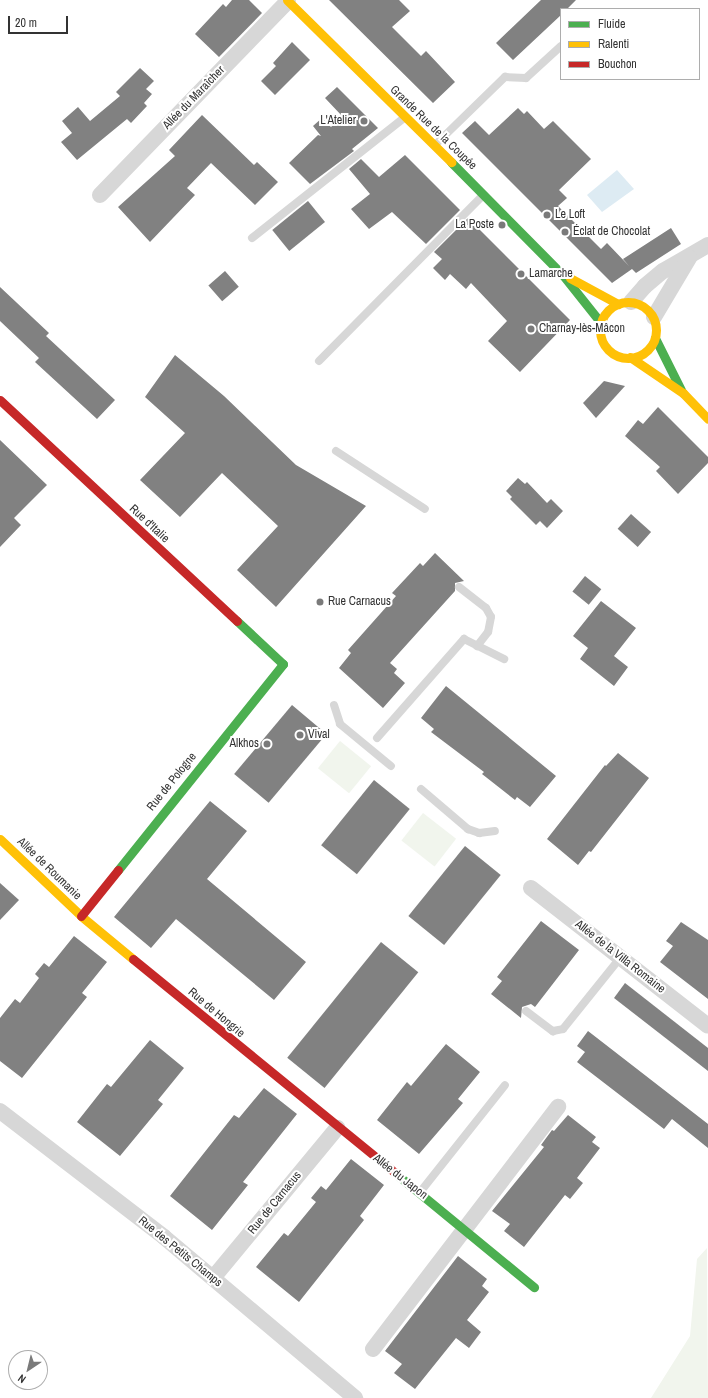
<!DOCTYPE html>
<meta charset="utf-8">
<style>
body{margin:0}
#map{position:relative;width:708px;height:1398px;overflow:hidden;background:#fff;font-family:"Archivo Narrow",sans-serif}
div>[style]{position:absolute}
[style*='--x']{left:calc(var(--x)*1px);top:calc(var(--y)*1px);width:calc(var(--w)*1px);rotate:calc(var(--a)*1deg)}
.green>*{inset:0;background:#f1f5ed;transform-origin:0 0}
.water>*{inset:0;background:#ddebf3}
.building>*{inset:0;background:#818181;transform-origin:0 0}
.lane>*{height:8px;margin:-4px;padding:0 4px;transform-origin:4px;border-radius:4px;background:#d7d7d7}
.street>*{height:16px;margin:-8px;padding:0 8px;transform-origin:8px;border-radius:8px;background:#d7d7d7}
.fast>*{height:9px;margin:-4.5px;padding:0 4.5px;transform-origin:4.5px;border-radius:4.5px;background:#4caf50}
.slow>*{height:9px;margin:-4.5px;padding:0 4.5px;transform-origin:4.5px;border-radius:4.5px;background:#ffc107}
.slow>.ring{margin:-4.5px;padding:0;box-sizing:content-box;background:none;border:9px solid #ffc107;border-radius:50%}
.jam>*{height:9px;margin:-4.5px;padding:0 4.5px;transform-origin:4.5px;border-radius:4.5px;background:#c62828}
.dots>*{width:11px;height:11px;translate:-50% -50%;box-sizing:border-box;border:2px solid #fff;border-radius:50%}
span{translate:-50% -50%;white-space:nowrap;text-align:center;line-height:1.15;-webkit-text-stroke:4px #fff;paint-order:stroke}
.street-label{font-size:12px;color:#333}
.poi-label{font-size:12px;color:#333}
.right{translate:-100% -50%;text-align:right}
.left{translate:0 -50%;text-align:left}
.legend{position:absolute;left:560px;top:8px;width:140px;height:72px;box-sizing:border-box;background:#fff;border:1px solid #adadad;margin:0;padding:5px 7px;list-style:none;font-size:12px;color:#333}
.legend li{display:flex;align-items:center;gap:8px;height:20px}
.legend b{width:20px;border:1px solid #adadad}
.north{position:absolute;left:8px;top:1350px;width:40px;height:40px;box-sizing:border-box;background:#fff;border:1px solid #adadad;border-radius:50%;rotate:215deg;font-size:11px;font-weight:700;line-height:16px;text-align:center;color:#333}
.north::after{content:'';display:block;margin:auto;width:14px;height:18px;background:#7a7a7a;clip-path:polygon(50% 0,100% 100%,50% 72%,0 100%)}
.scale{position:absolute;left:8px;top:16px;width:60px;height:18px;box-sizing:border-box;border:2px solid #333;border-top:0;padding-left:5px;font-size:12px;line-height:14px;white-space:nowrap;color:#333;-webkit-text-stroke:3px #fff;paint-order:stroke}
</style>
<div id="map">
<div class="green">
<div style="left:340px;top:741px;width:40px;height:35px;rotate:39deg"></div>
<div style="left:423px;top:813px;width:42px;height:35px;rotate:38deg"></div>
<div style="clip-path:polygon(707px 1248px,708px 1398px,651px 1398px,690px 1336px,697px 1259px)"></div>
</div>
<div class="water">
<div style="clip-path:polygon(617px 170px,634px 189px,602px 212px,587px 195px)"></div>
</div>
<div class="building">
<div style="clip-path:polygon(232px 0,249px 0,262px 13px,219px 57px,195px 34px,223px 4px,226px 7px)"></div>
<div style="clip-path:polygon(329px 0,399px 0,410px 11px,392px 27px,421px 56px,426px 51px,455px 82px,433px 103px)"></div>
<div style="clip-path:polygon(541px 0,576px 0,567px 9px,561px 9px,561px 15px,513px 60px,496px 43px)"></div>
<div style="clip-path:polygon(292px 42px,310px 60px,275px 95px,261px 81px,276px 66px,273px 63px)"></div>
<div style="clip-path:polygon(140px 68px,154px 81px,146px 89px,152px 94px,144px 103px,147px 106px,131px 123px,127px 119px,77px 160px,61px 142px,72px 133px,62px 121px,78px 107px,90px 121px,120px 96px,116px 92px)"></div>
<div style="clip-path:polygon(337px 87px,378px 128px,352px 149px,354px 151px,310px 184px,289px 163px,318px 135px,321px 136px,313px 126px,322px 118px,331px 127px,342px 116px,325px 98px)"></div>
<div style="clip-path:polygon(518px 108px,524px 114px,527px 111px,544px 129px,553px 121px,591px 159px,559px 190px,567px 198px,558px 206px,601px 249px,607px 243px,629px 266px,623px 259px,671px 228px,681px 244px,636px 273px,632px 269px,612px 283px,462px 133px,475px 121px,489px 135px)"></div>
<div style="clip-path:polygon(202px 115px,254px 165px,257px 162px,278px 182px,255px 205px,211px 163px,187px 188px,195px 195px,150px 242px,118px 207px,175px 156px,169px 150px)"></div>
<div style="clip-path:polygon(405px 155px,460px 210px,426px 244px,392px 212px,369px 229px,351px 209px,370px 194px,349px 169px,361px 159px,379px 177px)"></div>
<div style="left:308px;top:201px;width:27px;height:46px;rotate:51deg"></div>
<div style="clip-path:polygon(468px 218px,570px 320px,520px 372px,488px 341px,507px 321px,471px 283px,466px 289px,450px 274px,445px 280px,433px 268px,442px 259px,434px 252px)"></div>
<div style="left:225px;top:271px;width:21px;height:22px;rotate:49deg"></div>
<div style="clip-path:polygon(0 287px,49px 333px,46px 336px,115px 400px,97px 419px,35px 362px,39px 358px,0 321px)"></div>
<div style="clip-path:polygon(175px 355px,224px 396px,296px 465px,366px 506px,276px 607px,237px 570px,278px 526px,222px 473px,180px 517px,140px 480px,185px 433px,145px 397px)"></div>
<div style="clip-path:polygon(604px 381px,625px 386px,596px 418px,583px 403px)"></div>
<div style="clip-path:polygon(658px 407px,708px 457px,708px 463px,678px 494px,656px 471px,660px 467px,625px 436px,638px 420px,643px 424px)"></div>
<div style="clip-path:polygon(0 440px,47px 485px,14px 518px,21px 525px,0 547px)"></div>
<div style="clip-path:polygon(518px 478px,525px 484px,527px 482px,547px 503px,551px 499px,563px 511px,547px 528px,540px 521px,536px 525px,510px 499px,512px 497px,506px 491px)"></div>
<div style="left:631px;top:514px;width:27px;height:20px;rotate:42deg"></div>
<div style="clip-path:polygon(435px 553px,464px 581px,455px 583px,455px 591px,390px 663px,397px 669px,394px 673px,405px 683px,383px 708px,339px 668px,351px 653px,348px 650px,396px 596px,392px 593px,420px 563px,423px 566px)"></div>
<div style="left:585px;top:576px;width:21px;height:20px;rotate:39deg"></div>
<div style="clip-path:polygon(601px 601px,636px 628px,614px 656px,628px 667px,614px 686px,580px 659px,588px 648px,573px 636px)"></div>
<div style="clip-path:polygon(446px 686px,556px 776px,530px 807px,517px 797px,515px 800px,482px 774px,484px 772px,431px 732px,434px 729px,421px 718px)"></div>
<div style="left:292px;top:705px;width:45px;height:90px;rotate:40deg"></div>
<div style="clip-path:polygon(618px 753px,649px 778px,591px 852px,589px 851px,578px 865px,547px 839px,605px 765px,606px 766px)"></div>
<div style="left:374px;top:780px;width:46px;height:84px;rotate:39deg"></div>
<div style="clip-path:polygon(210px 801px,247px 831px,207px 879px,306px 962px,274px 1000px,176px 919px,151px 948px,114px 917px)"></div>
<div style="left:465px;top:846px;width:46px;height:90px;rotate:39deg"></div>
<div style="clip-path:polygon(0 883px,19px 900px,0 920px)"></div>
<div style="clip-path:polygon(541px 921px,579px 950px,535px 1007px,531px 1004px,522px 1007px,521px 1018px,491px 994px,502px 981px,497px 977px)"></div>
<div style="clip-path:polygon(681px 922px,708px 940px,708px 999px,660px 962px,673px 946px,666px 941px)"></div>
<div style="clip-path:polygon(74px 936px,107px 962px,82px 993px,87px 997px,22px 1078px,0 1061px,0 1018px,15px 999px,20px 1003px,39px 978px,35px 974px,44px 963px,49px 967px)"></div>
<div style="left:381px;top:942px;width:48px;height:149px;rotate:39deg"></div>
<div style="clip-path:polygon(625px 983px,708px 1048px,708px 1071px,614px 998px)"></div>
<div style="clip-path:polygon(588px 1031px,708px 1124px,708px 1148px,672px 1119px,664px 1129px,577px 1062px,585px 1052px,577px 1046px)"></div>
<div style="clip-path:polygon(150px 1040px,184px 1068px,158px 1100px,163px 1104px,120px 1156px,77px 1122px,107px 1084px,111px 1087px)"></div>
<div style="clip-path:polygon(446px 1044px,480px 1072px,458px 1099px,463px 1103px,419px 1154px,377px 1120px,407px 1082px,411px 1086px)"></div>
<div style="clip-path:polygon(264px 1088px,297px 1114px,243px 1182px,248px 1185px,212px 1230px,170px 1196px,234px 1115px,239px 1118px)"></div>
<div style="clip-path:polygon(568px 1115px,596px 1137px,592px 1142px,600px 1148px,577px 1178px,583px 1183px,570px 1199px,565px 1195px,524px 1247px,504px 1231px,510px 1224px,492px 1211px,544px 1147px,541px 1145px,552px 1130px,554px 1131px)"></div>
<div style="clip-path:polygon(351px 1159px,384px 1185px,360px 1216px,364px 1220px,299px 1302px,256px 1267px,284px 1233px,288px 1236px,316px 1202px,311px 1198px,321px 1186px,326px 1190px)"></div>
<div style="clip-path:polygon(458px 1256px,487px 1279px,482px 1286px,489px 1292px,467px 1320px,481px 1332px,469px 1348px,456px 1338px,415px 1389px,394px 1373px,402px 1364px,385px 1351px)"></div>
</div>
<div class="lane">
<div style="--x:435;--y:145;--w:98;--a:-44.2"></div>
<div style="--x:505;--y:77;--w:21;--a:3"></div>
<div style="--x:526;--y:78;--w:47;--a:-42.4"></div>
<div style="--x:252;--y:238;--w:194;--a:-38.3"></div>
<div style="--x:319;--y:361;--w:233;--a:-45.3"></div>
<div style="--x:336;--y:451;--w:106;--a:33.1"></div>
<div style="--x:459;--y:587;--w:34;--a:38"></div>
<div style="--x:486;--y:608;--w:10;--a:61"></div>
<div style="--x:491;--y:617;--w:15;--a:101"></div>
<div style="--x:488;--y:632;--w:18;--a:128"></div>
<div style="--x:334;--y:705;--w:20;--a:72"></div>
<div style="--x:340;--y:724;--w:66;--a:39.5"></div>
<div style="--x:377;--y:738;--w:132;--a:-48.7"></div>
<div style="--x:464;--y:639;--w:45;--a:26.6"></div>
<div style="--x:421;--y:789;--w:62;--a:40.4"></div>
<div style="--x:468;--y:829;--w:12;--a:20"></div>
<div style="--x:479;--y:833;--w:16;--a:-7"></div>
<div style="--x:526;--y:1011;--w:34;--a:37"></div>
<div style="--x:553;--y:1031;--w:10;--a:-11"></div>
<div style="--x:563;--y:1029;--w:91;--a:-51.2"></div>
<div style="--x:421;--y:1191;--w:135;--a:-51.6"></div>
</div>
<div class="street">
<div style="--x:100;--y:195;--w:270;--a:-45.9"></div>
<div style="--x:631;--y:302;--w:21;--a:-49"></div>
<div style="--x:645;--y:286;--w:23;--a:-40"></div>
<div style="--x:663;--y:271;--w:52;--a:-30"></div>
<div style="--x:654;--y:317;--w:69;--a:-59.3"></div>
<div style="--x:531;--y:888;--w:224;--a:37.9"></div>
<div style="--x:0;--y:1111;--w:207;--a:37.5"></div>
<div style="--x:164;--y:1237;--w:250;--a:40.1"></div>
<div style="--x:213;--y:1278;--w:195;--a:-50.4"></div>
<div style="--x:373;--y:1349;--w:305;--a:-52.6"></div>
</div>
<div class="fast">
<div style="--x:451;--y:162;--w:158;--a:45.3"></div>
<div style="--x:562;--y:274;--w:63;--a:51.5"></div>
<div style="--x:655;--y:338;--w:60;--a:63.4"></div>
<div style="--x:118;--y:870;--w:264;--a:-51.3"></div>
<div style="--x:283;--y:664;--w:63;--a:-136.9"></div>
<div style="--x:395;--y:1173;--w:180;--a:39.4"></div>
</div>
<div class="slow">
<div style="--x:287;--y:0;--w:231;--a:44.6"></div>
<div style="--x:570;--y:278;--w:55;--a:28.4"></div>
<div class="ring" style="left:600px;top:302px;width:47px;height:47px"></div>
<div style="--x:630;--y:357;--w:64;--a:34.2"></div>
<div style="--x:683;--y:393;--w:36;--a:46"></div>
<div style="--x:0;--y:839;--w:112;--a:43.5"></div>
<div style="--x:81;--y:916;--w:67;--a:39.6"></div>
</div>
<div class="jam">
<div style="--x:0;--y:400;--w:324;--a:43"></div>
<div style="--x:81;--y:916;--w:59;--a:-51.2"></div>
<div style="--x:133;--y:959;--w:338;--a:39.2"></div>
</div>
<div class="dots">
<div style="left:364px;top:121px;background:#7a7a7a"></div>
<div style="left:547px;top:215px;background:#7a7a7a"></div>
<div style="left:502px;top:225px;background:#7a7a7a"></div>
<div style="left:565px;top:232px;background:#7a7a7a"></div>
<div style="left:521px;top:274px;background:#7a7a7a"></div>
<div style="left:531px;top:329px;background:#7a7a7a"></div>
<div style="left:320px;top:602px;background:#7a7a7a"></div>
<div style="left:300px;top:735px;background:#7a7a7a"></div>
<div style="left:267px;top:744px;background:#7a7a7a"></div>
</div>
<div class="street-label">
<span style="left:194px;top:98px;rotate:-46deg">Allée du Maraîcher</span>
<span style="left:433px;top:128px;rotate:44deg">Grande Rue de la Coupée</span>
<span style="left:149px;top:524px;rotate:43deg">Rue d'Italie</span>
<span style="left:172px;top:782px;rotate:-51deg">Rue de Pologne</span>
<span style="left:49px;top:869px;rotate:44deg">Allée de Roumanie</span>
<span style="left:620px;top:957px;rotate:38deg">Allée de la Villa Romaine</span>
<span style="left:216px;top:1013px;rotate:40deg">Rue de Hongrie</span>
<span style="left:400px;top:1177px;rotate:38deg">Allée du Japon</span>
<span style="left:275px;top:1203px;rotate:-51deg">Rue de Carnacus</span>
<span style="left:180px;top:1252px;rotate:39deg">Rue des Petits Champs</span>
</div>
<div class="poi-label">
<span class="right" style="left:356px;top:121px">L'Atelier</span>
<span class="left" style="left:555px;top:215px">Le Loft</span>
<span class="right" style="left:494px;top:225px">La Poste</span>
<span class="left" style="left:573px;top:232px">Éclat de Chocolat</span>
<span class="left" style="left:529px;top:274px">Lamarche</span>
<span class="left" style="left:539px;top:329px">Charnay-lès-Mâcon</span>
<span class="left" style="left:328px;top:602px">Rue Carnacus</span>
<span class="left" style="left:308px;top:735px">Vival</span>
<span class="right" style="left:259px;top:744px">Alkhos</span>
</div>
<ul class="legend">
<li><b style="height:5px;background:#4caf50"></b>Fluide</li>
<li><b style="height:5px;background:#ffc107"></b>Ralenti</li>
<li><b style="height:5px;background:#c62828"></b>Bouchon</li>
</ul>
<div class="north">N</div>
<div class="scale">20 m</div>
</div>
